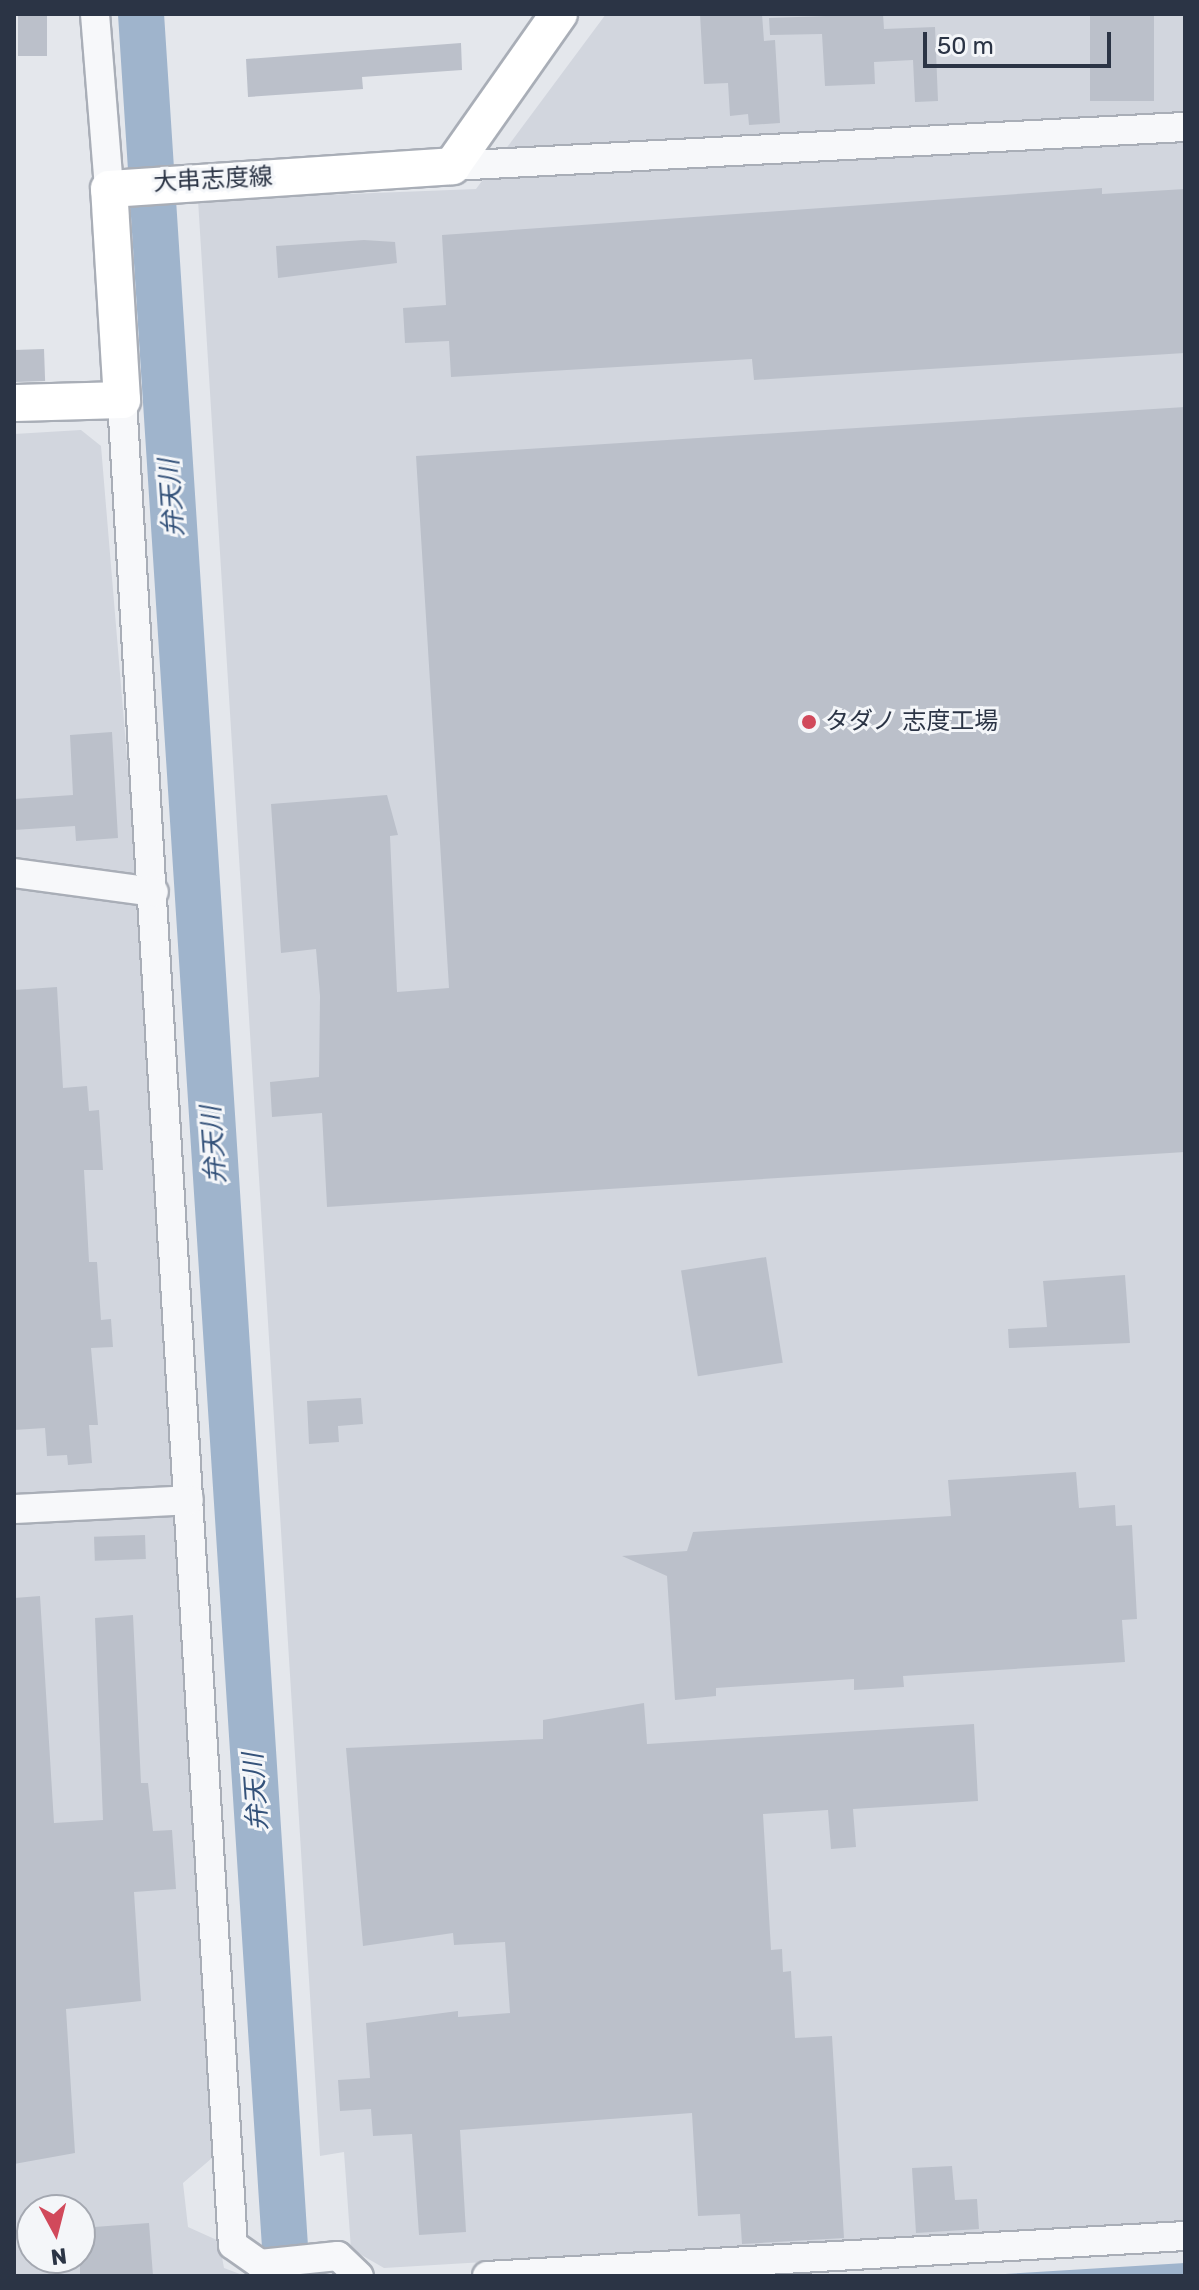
<!DOCTYPE html>
<meta charset="utf-8">
<style>
body{margin:0}
#map{position:relative;width:1199px;height:2290px;overflow:hidden;background:#e4e7ec;font-family:Rubik,"Noto Sans JP",sans-serif}
div>[style]{position:absolute}
[style*='--x']{left:calc(var(--x)*1px);top:calc(var(--y)*1px);width:calc(var(--w)*1px);rotate:calc(var(--a)*1deg)}
.built>*{inset:0;background:#d2d6de}
.water>*{inset:0;background:#9fb4cc}
.river>*{height:46px;margin:-23px;padding:0 23px;transform-origin:23px;border-radius:23px;background:#9fb4cc}
.building>*{inset:0;background:#bbc0ca;transform-origin:0 0}
.roads{filter:drop-shadow(2px 0 #a9aeb7) drop-shadow(-2px 0 #a9aeb7) drop-shadow(0 2px #a9aeb7) drop-shadow(0 -2px #a9aeb7)}
.minor>*{height:28px;margin:-14px;padding:0 14px;transform-origin:14px;border-radius:14px;background:#f7f8fa}
.major>*{height:36px;margin:-18px;padding:0 18px;transform-origin:18px;border-radius:18px;background:#fff}
.dots>*{width:22px;height:22px;translate:-50% -50%;box-sizing:border-box;border:4px solid #f4f6f9;border-radius:50%}
span{translate:-50% -50%;white-space:nowrap;text-align:center;line-height:1.15;-webkit-text-stroke:6px #f4f6f9;paint-order:stroke}
.street-label{font-size:24px;color:#2b3445}
.poi-label{font-size:24px;color:#2b3445}
.left{translate:0 -50%;text-align:left}
.water-label{font-size:26px;color:#34527a;font-style:italic}
.frame{position:absolute;inset:0;border:16px solid #2b3445;pointer-events:none}
.north{position:absolute;left:16px;top:2194px;width:80px;height:80px;box-sizing:border-box;background:#f4f6f9;border:2px solid #a4a8b1;border-radius:50%;rotate:173deg;font-size:22px;font-weight:700;line-height:32px;text-align:center;color:#2b3445}
.north::after{content:'';display:block;margin:auto;width:28px;height:36px;background:#d1495b;clip-path:polygon(50% 0,100% 100%,50% 72%,0 100%)}
.scale{position:absolute;left:923px;top:32px;width:188px;height:36px;box-sizing:border-box;border:4px solid #2b3445;border-top:0;padding-left:10px;font-size:24px;line-height:28px;white-space:nowrap;color:#2b3445;-webkit-text-stroke:6px #f4f6f9;paint-order:stroke}
</style>
<div id="map">
<div class="built">
<div style="clip-path:polygon(606px 14px,1185px 14px,1185px 2221px,384px 2268px,351px 2249px,344px 2152px,320px 2156px,198px 200px,476px 189px)"></div>
<div style="clip-path:polygon(evenodd,81px 430px,101px 446px,189px 1500px,195px 1877px,212px 2158px,183px 2183px,188px 2227px,219px 2241px,224px 2268px,245px 2276px,14px 2276px,14px 434px,81px 430px,32px 2210px,80px 2210px,80px 2258px,32px 2258px,32px 2210px)"></div>
</div>
<div class="water">
<div style="clip-path:polygon(1185px 2263px,1185px 2276px,971px 2276px)"></div>
</div>
<div class="river">
<div style="--x:141;--y:14;--w:2267;--a:86.31"></div>
</div>
<div class="building">
<div style="left:18px;top:14px;width:29px;height:42px"></div>
<div style="clip-path:polygon(700px 14px,762px 14px,764px 41px,775px 40px,780px 123px,749px 125px,748px 114px,730px 116px,728px 83px,704px 84px)"></div>
<div style="clip-path:polygon(883px 14px,884px 29px,935px 27px,938px 101px,915px 102px,913px 60px,874px 62px,875px 84px,825px 86px,822px 34px,770px 35px,769px 18px)"></div>
<div style="left:1090px;top:14px;width:64px;height:87px"></div>
<div style="clip-path:polygon(461px 43px,462px 70px,362px 77px,363px 89px,248px 97px,246px 59px)"></div>
<div style="clip-path:polygon(1102px 188px,1102px 194px,1185px 189px,1185px 353px,754px 380px,752px 359px,451px 377px,449px 341px,405px 343px,403px 308px,446px 305px,442px 235px)"></div>
<div style="clip-path:polygon(364px 240px,395px 242px,397px 263px,278px 278px,276px 246px)"></div>
<div style="left:44px;top:349px;width:32px;height:30px;rotate:88deg"></div>
<div style="clip-path:polygon(1185px 407px,1185px 1152px,327px 1207px,322px 1113px,272px 1117px,270px 1082px,319px 1077px,320px 996px,316px 949px,281px 953px,271px 804px,387px 795px,398px 835px,390px 836px,397px 992px,449px 988px,416px 456px)"></div>
<div style="clip-path:polygon(112px 732px,118px 838px,76px 841px,75px 826px,14px 830px,14px 799px,73px 795px,70px 735px)"></div>
<div style="clip-path:polygon(57px 987px,63px 1088px,87px 1086px,89px 1111px,99px 1110px,103px 1170px,84px 1170px,89px 1262px,97px 1262px,101px 1320px,111px 1319px,113px 1347px,91px 1348px,98px 1425px,89px 1425px,92px 1463px,68px 1465px,67px 1455px,47px 1456px,45px 1428px,14px 1430px,14px 990px)"></div>
<div style="left:766px;top:1257px;width:107px;height:86px;rotate:81deg"></div>
<div style="clip-path:polygon(1125px 1275px,1130px 1343px,1009px 1348px,1008px 1329px,1047px 1327px,1043px 1281px)"></div>
<div style="clip-path:polygon(361px 1398px,363px 1424px,338px 1426px,339px 1442px,309px 1444px,307px 1401px)"></div>
<div style="clip-path:polygon(1076px 1472px,1079px 1508px,1115px 1505px,1116px 1526px,1132px 1525px,1137px 1619px,1122px 1620px,1125px 1662px,903px 1676px,904px 1687px,854px 1690px,854px 1679px,716px 1688px,716px 1696px,675px 1700px,667px 1576px,622px 1556px,687px 1551px,693px 1532px,951px 1516px,948px 1480px)"></div>
<div style="left:145px;top:1535px;width:24px;height:51px;rotate:88deg"></div>
<div style="clip-path:polygon(40px 1596px,54px 1823px,103px 1820px,95px 1618px,133px 1615px,141px 1783px,148px 1783px,153px 1831px,172px 1830px,176px 1889px,134px 1892px,141px 2001px,66px 2009px,75px 2153px,14px 2164px,14px 1598px)"></div>
<div style="clip-path:polygon(644px 1703px,647px 1744px,974px 1724px,978px 1801px,853px 1809px,856px 1847px,831px 1849px,828px 1810px,763px 1814px,771px 1950px,782px 1949px,783px 1972px,791px 1971px,795px 2038px,832px 2036px,844px 2238px,742px 2244px,740px 2214px,698px 2216px,692px 2113px,460px 2130px,466px 2232px,419px 2235px,412px 2134px,373px 2136px,371px 2109px,340px 2111px,338px 2080px,370px 2078px,366px 2023px,458px 2011px,458px 2017px,510px 2013px,505px 1942px,454px 1945px,453px 1933px,363px 1946px,346px 1748px,543px 1739px,543px 1720px)"></div>
<div style="clip-path:polygon(952px 2166px,955px 2200px,977px 2199px,979px 2229px,916px 2233px,912px 2168px)"></div>
<div style="clip-path:polygon(149px 2223px,153px 2276px,80px 2276px,80px 2228px)"></div>
</div>
<div class="roads">
<div class="minor">
<div style="--x:95;--y:14;--w:176;--a:85.4"></div>
<div style="--x:452;--y:166;--w:734;--a:-3.05"></div>
<div style="--x:122;--y:400;--w:1848;--a:86.56"></div>
<div style="--x:233;--y:2245;--w:33;--a:35"></div>
<div style="--x:260;--y:2264;--w:78;--a:-5.9"></div>
<div style="--x:338;--y:2256;--w:29;--a:44"></div>
<div style="--x:14;--y:873;--w:141;--a:7.7"></div>
<div style="--x:14;--y:1509;--w:175;--a:-2.9"></div>
<div style="--x:487;--y:2276;--w:699;--a:-3.28"></div>
</div>
<div class="major">
<div style="--x:14;--y:403;--w:108;--a:-1.6"></div>
<div style="--x:122;--y:400;--w:211;--a:-93.5"></div>
<div style="--x:109;--y:189;--w:344;--a:-3.8"></div>
<div style="--x:452;--y:166;--w:186;--a:-54.9"></div>
</div>
</div>
<div class="dots">
<div style="left:809px;top:722px;background:#d1495b"></div>
</div>
<div class="street-label">
<span style="left:213px;top:180px;rotate:-3deg">大串志度線</span>
</div>
<div class="poi-label">
<span class="left" style="left:825px;top:722px">タダノ 志度工場</span>
</div>
<div class="water-label">
<span style="left:172px;top:498px;rotate:-94deg">弁天川</span>
<span style="left:214px;top:1145px;rotate:-94deg">弁天川</span>
<span style="left:256px;top:1792px;rotate:-94deg">弁天川</span>
</div>
<div class="frame"></div>
<div class="north">N</div>
<div class="scale">50 m</div>
</div>
